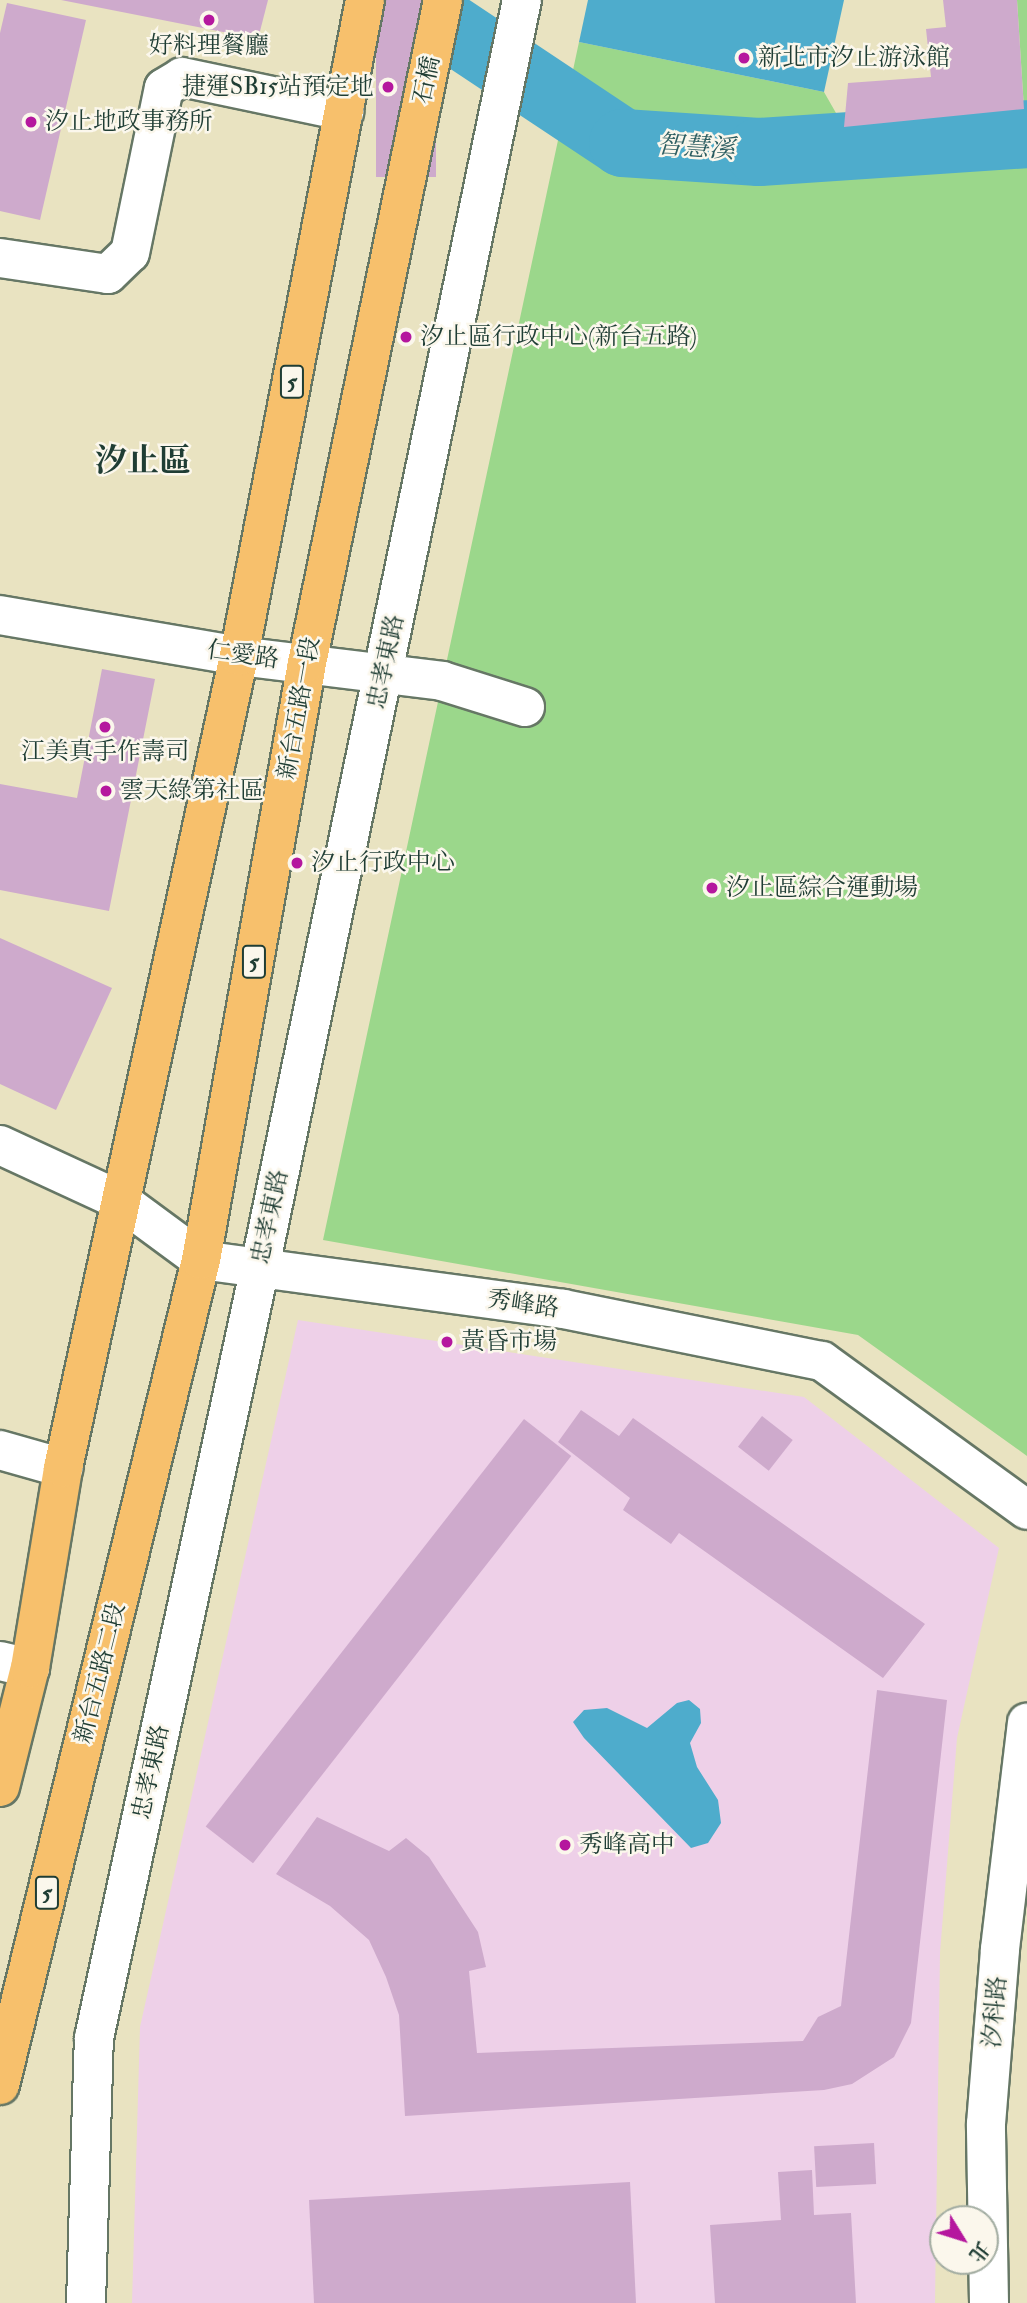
<!DOCTYPE html>
<meta charset="utf-8">
<style>
body{margin:0}
#map{position:relative;width:1027px;height:2303px;overflow:hidden;background:#e9e3c1;font-family:"IM FELL Double Pica","Noto Serif TC",serif}
div>[style]{position:absolute}
[style*='--x']{left:calc(var(--x)*1px);top:calc(var(--y)*1px);width:calc(var(--w)*1px);rotate:calc(var(--a)*1deg)}
.built>*{inset:0;background:#eed0e8}
.green>*{inset:0;background:#9bd78b}
.water>*{inset:0;background:#4eaccc}
.river>*{height:68px;margin:-34px;padding:0 34px;transform-origin:34px;border-radius:34px;background:#4eaccc}
.building>*{inset:0;background:#ceaacc;transform-origin:0 0}
.roads{filter:drop-shadow(2px 0 #667765) drop-shadow(-2px 0 #667765) drop-shadow(0 2px #667765) drop-shadow(0 -2px #667765)}
.minor>*{height:38px;margin:-19px;padding:0 19px;transform-origin:19px;border-radius:19px;background:#fff}
.major>*{height:38px;margin:-19px;padding:0 19px;transform-origin:19px;border-radius:19px;background:#f7c06c}
.dots>*{width:19px;height:19px;translate:-50% -50%;box-sizing:border-box;border:4px solid #fbf7ec;border-radius:50%}
span{translate:-50% -50%;white-space:nowrap;text-align:center;line-height:1.15;-webkit-text-stroke:5px #fbf7ec;paint-order:stroke}
.shield-label span{padding:2px 5px;background:#fbf7ec;border:2px solid;border-radius:5px;-webkit-text-stroke-width:0}
.shield-label{font-size:23px;color:#1f3d34;font-weight:700}
.poi-label{font-size:24px;color:#1f3d34}
.left{translate:0 -50%;text-align:left}
.right{translate:-100% -50%;text-align:right}
.street-label{font-size:24px;color:#1f3d34}
.water-label{font-size:26px;color:#2d5e62;font-style:italic}
.district-label{font-size:32px;color:#1f3d34;font-weight:700}
.north{position:absolute;left:929px;top:2205px;width:70px;height:70px;box-sizing:border-box;background:#fbf7ec;border:2px solid #a3ada2;border-radius:50%;rotate:128deg;font-size:19px;font-weight:700;line-height:28px;text-align:center;color:#1f3d34}
.north::after{content:'';display:block;margin:auto;width:24px;height:32px;background:#b5179e;clip-path:polygon(50% 0,100% 100%,50% 72%,0 100%)}
</style>
<div id="map">
<div class="built">
<div style="clip-path:polygon(298px 1320px,804px 1397px,999px 1548px,957px 1738px,940px 1953px,935px 2303px,132px 2303px,140px 2027px)"></div>
</div>
<div class="green">
<div style="clip-path:polygon(1017px 0,1027px 0,1027px 1456px,858px 1335px,323px 1240px,579px 42px,824px 92px,844px 127px,1024px 109px)"></div>
</div>
<div class="water">
<div style="clip-path:polygon(588px 0,844px 0,824px 92px,579px 42px)"></div>
<div style="clip-path:polygon(689px 1700px,700px 1709px,701px 1723px,690px 1743px,697px 1767px,718px 1800px,721px 1823px,708px 1843px,691px 1848px,584px 1738px,573px 1722px,584px 1710px,607px 1708px,647px 1728px,677px 1703px)"></div>
</div>
<div class="river">
<div style="--x:408;--y:0;--w:258;--a:33.6"></div>
<div style="--x:623;--y:143;--w:136;--a:3.8"></div>
<div style="--x:759;--y:152;--w:269;--a:-3.8"></div>
</div>
<div class="building">
<div style="clip-path:polygon(61px 0,268px 0,258px 39px)"></div>
<div style="left:376px;top:0;width:60px;height:177px"></div>
<div style="clip-path:polygon(943px 0,1017px 0,1024px 109px,844px 127px,848px 83px,931px 77px,926px 29px,946px 27px)"></div>
<div style="clip-path:polygon(7px 3px,86px 20px,40px 220px,0 211px,0 33px)"></div>
<div style="clip-path:polygon(102px 669px,155px 679px,109px 911px,0 890px,0 784px,77px 798px)"></div>
<div style="clip-path:polygon(0 938px,112px 988px,56px 1110px,0 1084px)"></div>
<div style="clip-path:polygon(581px 1410px,619px 1436px,633px 1418px,925px 1624px,883px 1678px,679px 1533px,671px 1544px,623px 1510px,630px 1498px,558px 1442px)"></div>
<div style="left:762px;top:1416px;width:39px;height:39px;rotate:38deg"></div>
<div style="left:524px;top:1419px;width:60px;height:517px;rotate:38deg"></div>
<div style="clip-path:polygon(877px 1690px,947px 1700px,911px 2023px,894px 2057px,852px 2084px,824px 2090px,405px 2116px,399px 2015px,386px 1977px,369px 1940px,330px 1906px,276px 1874px,317px 1817px,389px 1851px,406px 1838px,429px 1857px,478px 1932px,486px 1967px,469px 1971px,477px 2053px,803px 2041px,818px 2017px,841px 2006px)"></div>
<div style="left:874px;top:2143px;width:41px;height:60px;rotate:87deg"></div>
<div style="clip-path:polygon(812px 2170px,814px 2215px,851px 2213px,856px 2303px,715px 2303px,710px 2225px,781px 2220px,778px 2172px)"></div>
<div style="clip-path:polygon(630px 2182px,636px 2303px,314px 2303px,309px 2200px)"></div>
</div>
<div class="roads">
<div class="minor">
<div style="--x:0;--y:258;--w:109;--a:8.4"></div>
<div style="--x:108;--y:274;--w:30;--a:-44"></div>
<div style="--x:130;--y:253;--w:168;--a:-78.4"></div>
<div style="--x:164;--y:88;--w:21;--a:-31"></div>
<div style="--x:182;--y:77;--w:166;--a:11.9"></div>
<div style="--x:0;--y:615;--w:242;--a:9.7"></div>
<div style="--x:239;--y:656;--w:205;--a:7"></div>
<div style="--x:442;--y:681;--w:87;--a:17.4"></div>
<div style="--x:0;--y:1145;--w:133;--a:24.8"></div>
<div style="--x:121;--y:1201;--w:99;--a:36.4"></div>
<div style="--x:201;--y:1260;--w:365;--a:7.7"></div>
<div style="--x:563;--y:1309;--w:264;--a:11.4"></div>
<div style="--x:822;--y:1361;--w:253;--a:36"></div>
<div style="--x:0;--y:1450;--w:66;--a:15.9"></div>
<div style="--x:0;--y:1661;--w:31;--a:13"></div>
<div style="--x:86;--y:2303;--w:265;--a:-88.3"></div>
<div style="--x:94;--y:2038;--w:789;--a:-77.85"></div>
<div style="--x:260;--y:1267;--w:1294;--a:-78.32"></div>
<div style="--x:989;--y:2303;--w:179;--a:-91"></div>
<div style="--x:986;--y:2124;--w:176;--a:-85.4"></div>
<div style="--x:1000;--y:1949;--w:228;--a:-83.2"></div>
</div>
<div class="major">
<div style="--x:0;--y:1787;--w:123;--a:-75.9"></div>
<div style="--x:30;--y:1668;--w:203;--a:-80.6"></div>
<div style="--x:63;--y:1468;--w:831;--a:-77.77"></div>
<div style="--x:239;--y:656;--w:668;--a:-79.13"></div>
<div style="--x:0;--y:2085;--w:849;--a:-76.31"></div>
<div style="--x:201;--y:1260;--w:606;--a:-79.93"></div>
<div style="--x:307;--y:663;--w:677;--a:-78.41"></div>
</div>
</div>
<div class="dots">
<div style="left:209px;top:20px;background:#b5179e"></div>
<div style="left:744px;top:58px;background:#b5179e"></div>
<div style="left:388px;top:87px;background:#b5179e"></div>
<div style="left:31px;top:122px;background:#b5179e"></div>
<div style="left:406px;top:337px;background:#b5179e"></div>
<div style="left:105px;top:727px;background:#b5179e"></div>
<div style="left:106px;top:791px;background:#b5179e"></div>
<div style="left:297px;top:863px;background:#b5179e"></div>
<div style="left:712px;top:888px;background:#b5179e"></div>
<div style="left:447px;top:1342px;background:#b5179e"></div>
<div style="left:565px;top:1845px;background:#b5179e"></div>
</div>
<div class="shield-label">
<span style="left:292px;top:382px">5</span>
<span style="left:254px;top:962px">5</span>
<span style="left:47px;top:1893px">5</span>
</div>
<div class="poi-label">
<span style="left:209px;top:46px">好料理餐廳</span>
<span class="left" style="left:758px;top:58px">新北市汐止游泳館</span>
<span class="right" style="left:374px;top:87px">捷運SB15站預定地</span>
<span class="left" style="left:45px;top:122px">汐止地政事務所</span>
<span class="left" style="left:420px;top:337px">汐止區行政中心(新台五路)</span>
<span style="left:105px;top:752px">江美真手作壽司</span>
<span class="left" style="left:120px;top:791px">雲天綠第社區</span>
<span class="left" style="left:311px;top:863px">汐止行政中心</span>
<span class="left" style="left:726px;top:888px">汐止區綜合運動場</span>
<span class="left" style="left:461px;top:1342px">黃昏市場</span>
<span class="left" style="left:579px;top:1845px">秀峰高中</span>
</div>
<div class="street-label">
<span style="left:427px;top:80px;rotate:-78deg">石橋</span>
<span style="left:243px;top:655px;rotate:8deg">仁愛路</span>
<span style="left:386px;top:662px;rotate:-78deg">忠孝東路</span>
<span style="left:299px;top:708px;rotate:-80deg">新台五路一段</span>
<span style="left:270px;top:1217px;rotate:-78deg">忠孝東路</span>
<span style="left:523px;top:1304px;rotate:8deg">秀峰路</span>
<span style="left:100px;top:1673px;rotate:-76deg">新台五路二段</span>
<span style="left:151px;top:1772px;rotate:-78deg">忠孝東路</span>
<span style="left:995px;top:2012px;rotate:-85deg">汐科路</span>
</div>
<div class="water-label">
<span style="left:696px;top:148px;rotate:4deg">智慧溪</span>
</div>
<div class="district-label">
<span style="left:143px;top:461px">汐止區</span>
</div>
<div class="north">北</div>
</div>
